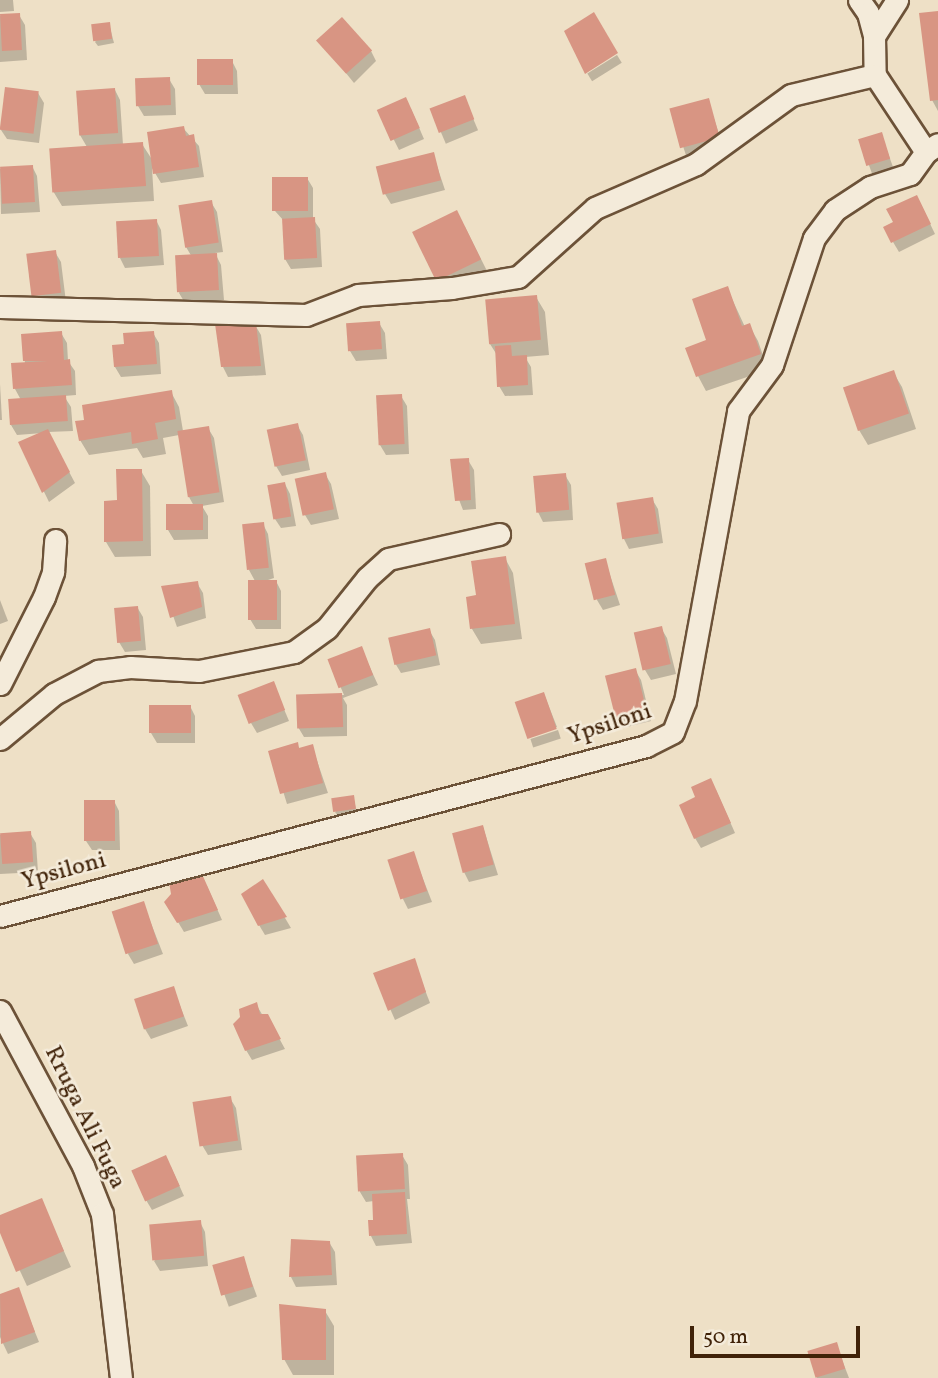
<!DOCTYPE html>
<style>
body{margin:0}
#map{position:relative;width:938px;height:1378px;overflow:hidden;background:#eee0c6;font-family:Vollkorn,serif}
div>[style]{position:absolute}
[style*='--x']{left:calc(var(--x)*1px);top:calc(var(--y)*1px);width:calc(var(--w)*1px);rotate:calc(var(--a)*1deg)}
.shadow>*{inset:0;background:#0003;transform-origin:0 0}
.building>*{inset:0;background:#d89583;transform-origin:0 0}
.roads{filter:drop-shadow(2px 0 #6c5238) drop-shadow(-2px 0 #6c5238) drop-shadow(0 2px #6c5238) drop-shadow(0 -2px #6c5238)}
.minor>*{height:21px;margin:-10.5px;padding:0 10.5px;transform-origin:10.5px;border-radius:10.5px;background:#f4ebda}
span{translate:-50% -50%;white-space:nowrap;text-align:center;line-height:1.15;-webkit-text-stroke:5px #f4ebda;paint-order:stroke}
.street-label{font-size:24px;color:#402208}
.scale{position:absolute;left:690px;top:1326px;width:170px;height:32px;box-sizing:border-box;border:4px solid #402208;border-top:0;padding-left:9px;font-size:21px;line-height:24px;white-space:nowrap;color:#402208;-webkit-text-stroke:5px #f4ebda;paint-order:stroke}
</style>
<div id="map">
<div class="shadow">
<div style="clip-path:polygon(0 0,13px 0,14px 11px,0 12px)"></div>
<div style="clip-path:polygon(938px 12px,938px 111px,932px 100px)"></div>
<div style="clip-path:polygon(19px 15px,25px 25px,27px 60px,0 62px,0 16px)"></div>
<div style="clip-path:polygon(109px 24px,114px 43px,98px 46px,95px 42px)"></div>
<div style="clip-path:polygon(320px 41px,371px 51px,376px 61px,354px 83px)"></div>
<div style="left:617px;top:55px;width:9px;height:35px;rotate:58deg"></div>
<div style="clip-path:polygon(232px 61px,237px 71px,238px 94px,205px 94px,199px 84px)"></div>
<div style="clip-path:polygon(169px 79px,175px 89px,176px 115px,144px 116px,138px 106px)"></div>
<div style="clip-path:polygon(115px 90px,120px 100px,123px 145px,142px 144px,153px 161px,183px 128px,199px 146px,204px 177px,161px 183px,152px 168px,154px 201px,62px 206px,53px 191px,87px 147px,80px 135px)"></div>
<div style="clip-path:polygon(38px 93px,44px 103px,39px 143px,7px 139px,1px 130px)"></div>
<div style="left:464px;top:97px;width:36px;height:35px;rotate:67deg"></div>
<div style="left:708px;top:100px;width:51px;height:38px;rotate:72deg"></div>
<div style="clip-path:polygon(411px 109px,424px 139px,399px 150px,379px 110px)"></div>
<div style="left:881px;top:134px;width:37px;height:22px;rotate:70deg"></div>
<div style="clip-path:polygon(433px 154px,445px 190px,391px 204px,385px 194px)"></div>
<div style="clip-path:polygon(32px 166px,37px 176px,40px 212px,1px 214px,0 169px)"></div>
<div style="clip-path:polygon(307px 178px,313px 188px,313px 219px,320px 229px,322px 267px,291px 269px,285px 259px,284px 221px,275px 211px)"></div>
<div style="clip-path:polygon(211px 202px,217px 212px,223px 252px,215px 253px,221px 265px,224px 300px,185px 303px,179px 293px,192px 257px,186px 247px,180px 207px)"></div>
<div style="clip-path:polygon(922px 207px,935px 234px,899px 252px,893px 242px)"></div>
<div style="clip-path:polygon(156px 220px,161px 230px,164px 265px,125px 268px,120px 258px)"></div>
<div style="clip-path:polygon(465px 227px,489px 275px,437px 281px)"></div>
<div style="clip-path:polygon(55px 252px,61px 262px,66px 302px,38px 305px,32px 295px)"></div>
<div style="clip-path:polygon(727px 288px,745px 327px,749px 325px,758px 341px,768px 370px,706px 391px,698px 376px)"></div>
<div style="clip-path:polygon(536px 297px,545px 312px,549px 355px,525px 357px,531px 367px,533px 395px,505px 396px,499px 386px,497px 355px,490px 344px)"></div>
<div style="clip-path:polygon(379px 323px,385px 333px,387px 359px,356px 361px,350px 351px)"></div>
<div style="clip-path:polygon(255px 325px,261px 335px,266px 375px,228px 377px,223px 367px)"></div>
<div style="clip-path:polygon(61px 333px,67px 343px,68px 361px,75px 371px,76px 395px,64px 396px,71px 407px,73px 431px,48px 432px,75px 483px,49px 502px,20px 443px,43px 433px,17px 435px,11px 425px,21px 400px,15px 389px,25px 364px,23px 336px)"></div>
<div style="clip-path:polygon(153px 333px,159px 343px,161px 374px,121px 377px,115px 367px,114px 347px,126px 346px)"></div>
<div style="clip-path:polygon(893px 372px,902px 387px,916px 429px,868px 445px,859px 430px)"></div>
<div style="clip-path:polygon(0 384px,2px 420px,0 420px)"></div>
<div style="clip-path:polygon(171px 392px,179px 407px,183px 431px,208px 428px,214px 438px,224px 502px,202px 506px,208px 516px,208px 539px,174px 540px,168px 530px,194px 506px,189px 497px,179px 435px,163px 438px,166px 454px,143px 458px,137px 448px,89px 455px,80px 440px)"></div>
<div style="clip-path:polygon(401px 396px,407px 406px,409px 454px,386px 455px,380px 445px)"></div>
<div style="clip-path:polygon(297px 425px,303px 435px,310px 470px,282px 476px,276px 466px)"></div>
<div style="clip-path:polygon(468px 460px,474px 470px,476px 509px,463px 510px,453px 484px,452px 461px)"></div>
<div style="clip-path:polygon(141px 471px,150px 486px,151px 556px,115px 557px,106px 542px,119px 502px)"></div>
<div style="clip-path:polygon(325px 474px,331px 484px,339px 519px,311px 525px,305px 515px)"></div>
<div style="clip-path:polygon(565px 475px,571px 485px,573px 520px,543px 522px,538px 512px)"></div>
<div style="clip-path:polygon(285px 484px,290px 494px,296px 526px,281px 528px,275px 519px)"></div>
<div style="clip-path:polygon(652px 499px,658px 509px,663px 543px,629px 549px,624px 539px,618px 504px)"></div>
<div style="clip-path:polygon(263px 524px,268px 534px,274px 578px,265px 581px,276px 581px,281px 591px,281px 629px,256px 629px,250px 619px,255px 581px,249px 570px)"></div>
<div style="clip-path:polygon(505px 558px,513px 573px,522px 639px,481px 644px,472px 629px,468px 598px,478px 597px)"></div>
<div style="clip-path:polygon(605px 560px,620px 605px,603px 610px,597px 600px)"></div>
<div style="clip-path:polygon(197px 583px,203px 593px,206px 618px,177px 627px,163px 587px)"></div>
<div style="clip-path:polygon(0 600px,8px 621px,0 624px)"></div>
<div style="clip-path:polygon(137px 607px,143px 617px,146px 650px,125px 652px,119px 642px)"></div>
<div style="clip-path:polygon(661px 628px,667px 638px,676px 674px,651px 680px,645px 670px)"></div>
<div style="clip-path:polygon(429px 630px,435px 640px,440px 665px,401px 673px,395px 663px)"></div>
<div style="clip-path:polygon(361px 648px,378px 685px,343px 698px,347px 705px,347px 736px,304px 737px,298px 727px,298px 696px,344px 695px,329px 660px)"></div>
<div style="clip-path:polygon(635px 670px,641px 680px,651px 721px,623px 728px,617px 718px)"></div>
<div style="clip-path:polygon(273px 683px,289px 721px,257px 733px,251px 723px)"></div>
<div style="clip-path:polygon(544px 694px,557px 727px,529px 737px)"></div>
<div style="clip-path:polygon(190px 706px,195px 716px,195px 743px,157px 743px,151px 733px)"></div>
<div style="left:558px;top:730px;width:9px;height:29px;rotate:72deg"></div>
<div style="clip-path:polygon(297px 745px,300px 749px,312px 746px,328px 793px,287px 804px,271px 752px)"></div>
<div style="clip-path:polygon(716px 790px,735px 833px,701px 848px,695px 838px,698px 798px)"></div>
<div style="clip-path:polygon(353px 797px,357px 813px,338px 816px,335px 812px)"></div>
<div style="clip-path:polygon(114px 801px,119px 811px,120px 850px,92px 850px,86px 841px)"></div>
<div style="clip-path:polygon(483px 827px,498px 875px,469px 882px,464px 872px)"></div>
<div style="clip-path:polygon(30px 833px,36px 843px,38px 872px,0 874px,0 835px)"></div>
<div style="clip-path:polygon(413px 853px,432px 902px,408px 909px,403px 899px)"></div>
<div style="clip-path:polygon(263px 881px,291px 928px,265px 935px,259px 925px)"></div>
<div style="clip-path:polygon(207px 886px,222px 920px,184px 932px,166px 902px)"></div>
<div style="clip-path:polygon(143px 903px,163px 954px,134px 964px,128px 954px)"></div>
<div style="clip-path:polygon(414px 961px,430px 1003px,395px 1020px,375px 974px)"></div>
<div style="clip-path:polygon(173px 988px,188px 1026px,151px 1039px,145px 1029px)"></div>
<div style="clip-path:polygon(256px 1004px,263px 1016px,267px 1016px,285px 1049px,252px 1060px,246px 1050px)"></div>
<div style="clip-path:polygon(230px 1098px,236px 1108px,242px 1150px,208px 1155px,202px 1145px)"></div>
<div style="clip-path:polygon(402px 1155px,408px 1165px,410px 1199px,407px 1199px,412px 1243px,376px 1246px,371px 1236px,375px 1221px,374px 1201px,366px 1202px,360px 1192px,358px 1158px)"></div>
<div style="clip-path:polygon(171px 1167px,184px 1196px,152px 1210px,146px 1200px)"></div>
<div style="clip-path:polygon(41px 1200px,71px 1267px,27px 1286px,0 1228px,0 1217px)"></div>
<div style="clip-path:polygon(200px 1222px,205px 1232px,208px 1266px,160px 1271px,154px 1261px)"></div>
<div style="clip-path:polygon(329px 1242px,335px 1252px,337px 1285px,296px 1287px,291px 1277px)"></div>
<div style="left:243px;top:1258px;width:41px;height:30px;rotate:70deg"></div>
<div style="clip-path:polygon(18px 1290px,39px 1342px,8px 1354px,0 1337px,0 1296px)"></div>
<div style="clip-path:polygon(325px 1311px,334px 1326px,334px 1375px,293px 1375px,284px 1359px)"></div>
<div style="clip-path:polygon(836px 1344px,849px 1378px,817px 1378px,809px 1352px)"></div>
</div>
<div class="building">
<div style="clip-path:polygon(938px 11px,938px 100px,930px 101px,919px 13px)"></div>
<div style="clip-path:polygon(594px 12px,618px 53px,585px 74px,564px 31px)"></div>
<div style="left:20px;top:13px;width:37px;height:20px;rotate:87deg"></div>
<div style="left:342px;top:17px;width:45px;height:35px;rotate:48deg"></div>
<div style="left:110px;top:22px;width:17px;height:19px;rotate:83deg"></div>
<div style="left:197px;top:59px;width:36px;height:26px"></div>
<div style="left:170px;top:77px;width:28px;height:35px;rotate:88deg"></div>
<div style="left:5px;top:87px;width:34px;height:43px;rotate:7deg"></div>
<div style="left:115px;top:88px;width:45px;height:39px;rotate:86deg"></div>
<div style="left:465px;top:95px;width:26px;height:38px;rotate:69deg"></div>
<div style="left:406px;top:97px;width:34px;height:32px;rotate:66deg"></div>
<div style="left:709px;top:98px;width:41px;height:41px;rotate:75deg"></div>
<div style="clip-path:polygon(184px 126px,186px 136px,194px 134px,199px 167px,153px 174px,147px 132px)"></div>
<div style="left:882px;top:132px;width:28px;height:25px;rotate:73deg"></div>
<div style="left:143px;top:142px;width:44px;height:94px;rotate:86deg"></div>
<div style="left:434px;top:152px;width:29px;height:60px;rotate:76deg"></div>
<div style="left:33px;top:165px;width:37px;height:33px;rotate:87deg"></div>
<div style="left:272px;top:177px;width:36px;height:34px"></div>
<div style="clip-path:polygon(917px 195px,931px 224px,891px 243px,883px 227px,893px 222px,886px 209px)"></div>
<div style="left:212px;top:200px;width:43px;height:34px;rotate:81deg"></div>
<div style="left:457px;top:210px;width:55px;height:50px;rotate:64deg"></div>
<div style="left:315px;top:217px;width:41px;height:33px;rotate:87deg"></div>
<div style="left:157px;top:219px;width:37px;height:41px;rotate:87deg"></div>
<div style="left:56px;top:250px;width:43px;height:30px;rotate:83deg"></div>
<div style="left:217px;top:253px;width:37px;height:42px;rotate:87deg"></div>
<div style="clip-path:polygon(728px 286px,742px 326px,750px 323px,761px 354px,696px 377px,685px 348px,706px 340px,692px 299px)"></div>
<div style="left:537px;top:295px;width:45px;height:52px;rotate:85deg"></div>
<div style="left:380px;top:321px;width:28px;height:34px;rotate:86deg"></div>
<div style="clip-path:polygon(256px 323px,261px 366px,221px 367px,215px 324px)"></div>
<div style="clip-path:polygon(62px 331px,64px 360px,70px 359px,72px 385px,13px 389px,11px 363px,48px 361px,23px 361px,21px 334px)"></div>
<div style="clip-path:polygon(154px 331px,157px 364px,114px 367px,112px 345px,124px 344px,123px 333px)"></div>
<div style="clip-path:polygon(511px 345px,512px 356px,527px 355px,528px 385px,497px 387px,495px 346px)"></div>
<div style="left:894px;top:370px;width:46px;height:54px;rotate:71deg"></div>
<div style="clip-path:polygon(172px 390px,176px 419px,155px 423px,158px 439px,132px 444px,131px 432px,79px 441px,75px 421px,84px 420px,82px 405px)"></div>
<div style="left:402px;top:394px;width:50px;height:26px;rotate:87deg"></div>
<div style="left:66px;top:395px;width:26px;height:58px;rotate:86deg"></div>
<div style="left:298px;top:423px;width:38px;height:32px;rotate:78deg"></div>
<div style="left:209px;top:426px;width:67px;height:32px;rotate:81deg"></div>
<div style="clip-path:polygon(48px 429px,70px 472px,42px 493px,18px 442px)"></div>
<div style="clip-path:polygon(469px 458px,471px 500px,455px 501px,450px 459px)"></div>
<div style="clip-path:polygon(116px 469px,142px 469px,143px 541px,104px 542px,104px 501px,117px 500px)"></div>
<div style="left:326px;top:472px;width:38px;height:32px;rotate:78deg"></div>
<div style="left:566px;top:473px;width:37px;height:33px;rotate:85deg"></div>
<div style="left:285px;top:482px;width:35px;height:18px;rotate:80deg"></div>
<div style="left:653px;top:497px;width:37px;height:37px;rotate:81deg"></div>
<div style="left:166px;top:504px;width:37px;height:26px"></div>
<div style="left:264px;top:522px;width:46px;height:22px;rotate:84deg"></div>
<div style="clip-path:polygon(506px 556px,515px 624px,470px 629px,466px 597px,476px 595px,471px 561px)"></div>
<div style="left:606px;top:558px;width:38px;height:22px;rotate:76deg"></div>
<div style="left:248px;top:580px;width:29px;height:40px"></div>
<div style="clip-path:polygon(198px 581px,202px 607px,170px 618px,161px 586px)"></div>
<div style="left:138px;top:606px;width:35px;height:24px;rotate:85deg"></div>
<div style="left:662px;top:626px;width:39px;height:29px;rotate:77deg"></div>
<div style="left:430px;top:628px;width:28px;height:43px;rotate:77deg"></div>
<div style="left:362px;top:646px;width:31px;height:37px;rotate:69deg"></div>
<div style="left:636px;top:668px;width:44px;height:32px;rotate:76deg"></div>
<div style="left:274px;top:681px;width:31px;height:39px;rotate:69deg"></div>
<div style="left:544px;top:692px;width:39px;height:31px;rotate:71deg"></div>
<div style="left:342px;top:693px;width:34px;height:46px;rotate:88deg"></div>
<div style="left:149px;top:705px;width:42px;height:28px"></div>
<div style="clip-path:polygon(298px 742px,299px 748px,313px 744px,323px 783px,280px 794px,268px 751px)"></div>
<div style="clip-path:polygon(711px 778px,731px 823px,694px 839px,679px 805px,695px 797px,691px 787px)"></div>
<div style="left:354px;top:795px;width:14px;height:23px;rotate:82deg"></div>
<div style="left:84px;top:800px;width:31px;height:41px"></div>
<div style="left:483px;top:825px;width:41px;height:32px;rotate:75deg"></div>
<div style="left:31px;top:831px;width:31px;height:31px;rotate:86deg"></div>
<div style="left:414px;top:851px;width:42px;height:28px;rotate:72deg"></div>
<div style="clip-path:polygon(202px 874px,218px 910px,177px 923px,164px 902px,171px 894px,169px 882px)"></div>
<div style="clip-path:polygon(263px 879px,287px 917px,258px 926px,241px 894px)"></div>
<div style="left:144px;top:901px;width:45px;height:34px;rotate:72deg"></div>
<div style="clip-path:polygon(415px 958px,426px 992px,388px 1011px,373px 973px)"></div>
<div style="left:174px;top:986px;width:32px;height:42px;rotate:72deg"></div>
<div style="clip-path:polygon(257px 1002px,260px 1014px,268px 1014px,281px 1039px,245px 1051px,233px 1024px,240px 1017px,239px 1009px)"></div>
<div style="left:231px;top:1096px;width:45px;height:39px;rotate:81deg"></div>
<div style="left:403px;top:1153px;width:36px;height:47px;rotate:87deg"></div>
<div style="left:166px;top:1155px;width:34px;height:38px;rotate:66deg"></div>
<div style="clip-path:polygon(405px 1192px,407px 1234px,369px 1236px,368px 1220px,373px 1220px,372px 1194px)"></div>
<div style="clip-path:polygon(42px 1198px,64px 1251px,16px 1272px,0 1233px,0 1215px)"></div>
<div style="left:201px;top:1220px;width:36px;height:52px;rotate:85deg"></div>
<div style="clip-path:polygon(291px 1239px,330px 1241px,332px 1275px,289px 1277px)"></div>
<div style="left:244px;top:1256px;width:32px;height:33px;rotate:74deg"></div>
<div style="clip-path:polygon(19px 1287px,35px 1332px,1px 1344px,0 1294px)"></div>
<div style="clip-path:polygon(279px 1304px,326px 1309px,326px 1360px,282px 1360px)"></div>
<div style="left:837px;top:1342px;width:28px;height:31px;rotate:73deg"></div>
</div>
<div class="roads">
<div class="minor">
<div style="--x:859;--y:0;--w:16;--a:55"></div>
<div style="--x:868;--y:13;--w:24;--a:75"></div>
<div style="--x:874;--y:36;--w:39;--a:89"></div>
<div style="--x:874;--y:36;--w:43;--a:-57.4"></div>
<div style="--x:0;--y:307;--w:306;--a:1.5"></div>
<div style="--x:306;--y:315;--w:56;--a:-21"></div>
<div style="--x:358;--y:295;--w:94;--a:-4.3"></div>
<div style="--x:452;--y:288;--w:67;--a:-9.5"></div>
<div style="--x:518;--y:277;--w:103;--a:-41.9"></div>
<div style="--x:595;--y:208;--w:110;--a:-23.5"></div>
<div style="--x:696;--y:164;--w:117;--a:-36"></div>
<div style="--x:791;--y:95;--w:86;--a:-13.4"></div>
<div style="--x:875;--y:75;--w:92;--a:56.5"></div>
<div style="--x:926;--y:152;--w:14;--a:-34"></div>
<div style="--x:0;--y:684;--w:97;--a:-63.2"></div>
<div style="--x:44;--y:597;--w:27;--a:-70"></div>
<div style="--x:53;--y:572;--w:32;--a:-86"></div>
<div style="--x:0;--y:739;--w:70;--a:-39.8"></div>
<div style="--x:54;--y:694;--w:50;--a:-27.6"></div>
<div style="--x:98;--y:671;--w:32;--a:-7"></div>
<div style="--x:130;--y:667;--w:69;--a:3.3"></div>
<div style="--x:199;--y:671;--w:97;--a:-11.3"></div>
<div style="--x:294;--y:652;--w:41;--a:-36"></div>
<div style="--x:327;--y:628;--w:64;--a:-51.3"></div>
<div style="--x:367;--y:578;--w:28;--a:-42"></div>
<div style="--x:388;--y:559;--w:114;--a:-12.7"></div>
<div style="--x:0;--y:916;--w:668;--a:-14.74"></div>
<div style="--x:646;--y:746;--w:30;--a:-27"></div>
<div style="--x:673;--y:732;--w:33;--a:-69"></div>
<div style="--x:685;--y:701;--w:295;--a:-79.6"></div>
<div style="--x:738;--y:411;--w:57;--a:-53.5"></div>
<div style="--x:772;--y:365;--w:134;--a:-71.7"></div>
<div style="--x:814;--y:238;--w:35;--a:-53"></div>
<div style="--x:835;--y:210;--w:42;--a:-33.3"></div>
<div style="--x:870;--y:187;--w:42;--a:-18"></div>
<div style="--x:910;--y:174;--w:27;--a:-54"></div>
<div style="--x:0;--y:1011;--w:176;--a:61.8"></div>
<div style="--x:83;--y:1166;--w:52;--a:68.4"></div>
<div style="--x:102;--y:1214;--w:165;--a:83.4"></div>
</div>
</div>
<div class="street-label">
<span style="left:610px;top:725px;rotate:-18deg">Ypsiloni</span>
<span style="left:64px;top:872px;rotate:-15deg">Ypsiloni</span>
<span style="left:84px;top:1118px;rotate:64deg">Rruga Ali Fuga</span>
</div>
<div class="scale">50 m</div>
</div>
